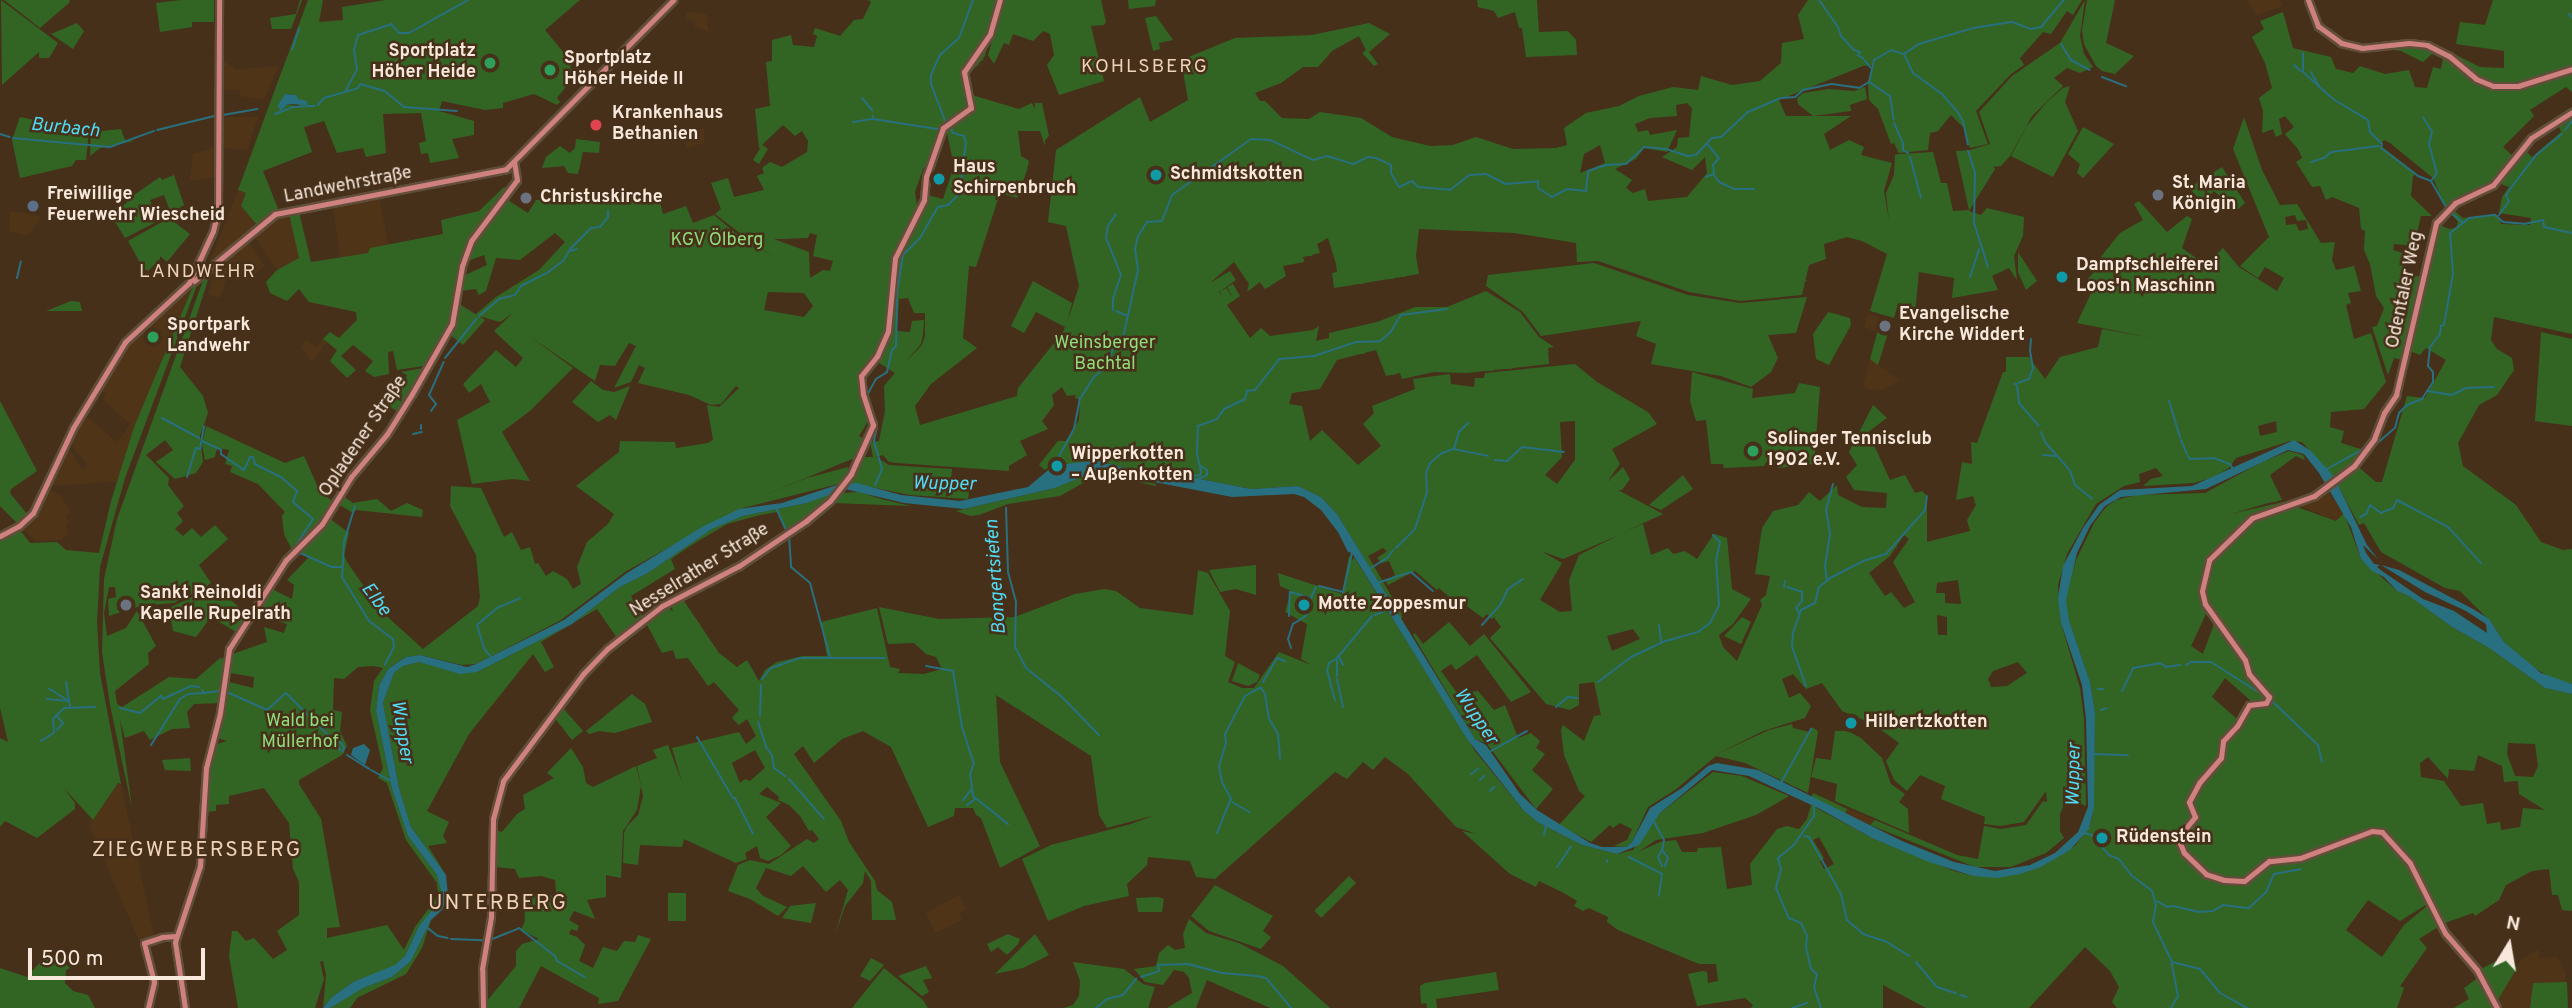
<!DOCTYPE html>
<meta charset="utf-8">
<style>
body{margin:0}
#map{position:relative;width:2572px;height:1008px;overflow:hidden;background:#47301a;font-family:Overpass,sans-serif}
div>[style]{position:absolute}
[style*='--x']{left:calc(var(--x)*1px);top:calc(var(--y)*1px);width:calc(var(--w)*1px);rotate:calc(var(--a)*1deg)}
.built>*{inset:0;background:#503418;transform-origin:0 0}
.green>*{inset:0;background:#326524;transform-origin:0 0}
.water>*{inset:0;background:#28707f}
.stream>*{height:2px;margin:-1px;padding:0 1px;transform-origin:1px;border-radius:1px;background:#28707f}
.roads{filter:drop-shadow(2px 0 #614e3a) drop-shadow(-2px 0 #614e3a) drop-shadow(0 2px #614e3a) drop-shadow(0 -2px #614e3a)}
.major>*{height:5px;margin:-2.5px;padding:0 2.5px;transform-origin:2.5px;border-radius:2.5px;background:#cf817f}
.dots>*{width:19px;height:19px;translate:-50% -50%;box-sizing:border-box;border:4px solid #47301a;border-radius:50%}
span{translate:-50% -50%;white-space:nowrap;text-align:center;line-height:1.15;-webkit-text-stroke:5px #47301a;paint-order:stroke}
.poi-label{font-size:18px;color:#f7e8db;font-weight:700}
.right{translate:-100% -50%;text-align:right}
.left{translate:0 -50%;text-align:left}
.street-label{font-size:18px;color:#f7e8db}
.park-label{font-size:18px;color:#8fdd7b}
.neighbourhood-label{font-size:19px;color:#efd2b8;letter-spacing:2px}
.water-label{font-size:19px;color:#51daf5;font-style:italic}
.quarter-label{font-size:21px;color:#efd2b8;letter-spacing:2px}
.north{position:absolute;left:2474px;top:910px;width:70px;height:70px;-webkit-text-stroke:5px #47301a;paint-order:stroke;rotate:11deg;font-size:19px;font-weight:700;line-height:28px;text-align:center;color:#f7e8db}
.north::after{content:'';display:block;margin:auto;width:24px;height:32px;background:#f7e8db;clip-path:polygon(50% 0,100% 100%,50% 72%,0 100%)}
.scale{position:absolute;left:28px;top:948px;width:177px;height:32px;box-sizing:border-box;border:4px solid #f7e8db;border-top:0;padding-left:9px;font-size:21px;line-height:24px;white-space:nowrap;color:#f7e8db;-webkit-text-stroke:5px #47301a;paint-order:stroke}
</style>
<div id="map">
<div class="built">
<div style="clip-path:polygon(2246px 0,2280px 0,2282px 6px,2257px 15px)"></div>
<div style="clip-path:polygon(687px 12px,706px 14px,709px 32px,694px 26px,695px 22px,685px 18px)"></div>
<div style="clip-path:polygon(222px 59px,236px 70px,278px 66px,264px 100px,240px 96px,239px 90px,221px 90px)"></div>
<div style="clip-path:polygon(222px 117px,258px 117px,247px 150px,222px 148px)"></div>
<div style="clip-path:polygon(704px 128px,704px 143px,686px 148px,688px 131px)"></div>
<div style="clip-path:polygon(215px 147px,215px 177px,190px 181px,193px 154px)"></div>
<div style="clip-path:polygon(238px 190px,246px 193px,242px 206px,257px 225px,208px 267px)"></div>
<div style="clip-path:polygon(379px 196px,388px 244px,370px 248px,368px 253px,340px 258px,333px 206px)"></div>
<div style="clip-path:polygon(10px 211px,40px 216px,41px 218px,29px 234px,24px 235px,9px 231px)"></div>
<div style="clip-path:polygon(289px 214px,300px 258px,277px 270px,253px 235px,268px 223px)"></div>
<div style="clip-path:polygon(247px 240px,265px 266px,252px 276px,230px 266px,220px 298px,208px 294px,217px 265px)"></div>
<div style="clip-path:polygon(194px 284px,134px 427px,118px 481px,51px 486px,67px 447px,83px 470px,87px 464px,69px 442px,85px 415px,117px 442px,124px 434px,130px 424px,103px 399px,106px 394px,100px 390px,131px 338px)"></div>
<div style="left:1868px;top:314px;width:15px;height:14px;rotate:16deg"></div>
<div style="clip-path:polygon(323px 339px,327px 342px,312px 362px,301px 347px,306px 340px,317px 348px)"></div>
<div style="clip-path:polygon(1870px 359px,1900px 381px,1883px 390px,1866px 389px,1863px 385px)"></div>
<div style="clip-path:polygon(49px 490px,61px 496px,71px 513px,65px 516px,69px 522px,66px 525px,68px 535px,61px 540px,36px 541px,21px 528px,39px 509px)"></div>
<div style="clip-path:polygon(2327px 491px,2344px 513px,2336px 521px,2300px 506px)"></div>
<div style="clip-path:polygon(118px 783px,121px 784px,154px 936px,139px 940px,89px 826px)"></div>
<div style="clip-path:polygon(1848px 809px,1875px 820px,1868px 827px,1846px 814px)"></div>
<div style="clip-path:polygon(959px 895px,966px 909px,959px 913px,962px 920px,935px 933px,926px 913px)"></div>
<div style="clip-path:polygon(2538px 949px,2540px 958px,2558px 957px,2566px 975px,2565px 982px,2533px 983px,2530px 1008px,2500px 1008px,2496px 1003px,2520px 961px)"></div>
</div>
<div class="green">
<div style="clip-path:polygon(1px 0,58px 43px,49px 58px,39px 58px,39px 52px,2px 85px)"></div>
<div style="clip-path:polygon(4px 0,69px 0,70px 2px,40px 28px)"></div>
<div style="clip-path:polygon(181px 0,214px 0,214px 22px,192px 22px,192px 27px,160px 32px,156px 3px)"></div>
<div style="clip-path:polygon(300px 0,302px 0,291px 29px,272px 29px,270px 18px,296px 14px)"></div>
<div style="clip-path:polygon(evenodd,308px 0,323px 0,319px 22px,343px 20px,342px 7px,386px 0,580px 0,545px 30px,573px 64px,570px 67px,576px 74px,557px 98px,560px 102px,557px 105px,534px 94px,503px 103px,503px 108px,485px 110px,442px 101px,439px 111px,474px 121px,474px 135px,452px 139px,459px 158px,430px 163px,428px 153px,421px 154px,419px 143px,426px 141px,421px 113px,383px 114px,386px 153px,366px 157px,363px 148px,337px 153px,324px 121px,304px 127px,312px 152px,263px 171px,279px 211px,257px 225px,241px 206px,246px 193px,238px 190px,308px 0,285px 94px,296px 95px,299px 107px,288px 104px,279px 110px,285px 94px)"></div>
<div style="clip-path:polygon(evenodd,868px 0,998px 0,990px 30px,964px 67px,962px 80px,969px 108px,941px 125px,937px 131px,940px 132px,933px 158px,923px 169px,915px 192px,917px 206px,908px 224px,912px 225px,927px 195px,943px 199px,954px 166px,946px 128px,972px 113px,973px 105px,965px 80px,966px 73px,991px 34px,985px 56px,967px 77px,972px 95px,1019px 109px,1032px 103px,1035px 109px,1035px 103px,1042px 103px,1049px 136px,1045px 140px,1045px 146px,1040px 131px,1018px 131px,1021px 156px,1029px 161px,1027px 170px,1017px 198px,1000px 193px,976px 267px,969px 266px,963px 338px,977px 348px,931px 384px,915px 406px,920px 425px,1017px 396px,1018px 388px,1063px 332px,1065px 327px,1036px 312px,1024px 333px,1011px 326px,1033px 281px,1072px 303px,1067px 323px,1079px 286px,1066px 226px,1048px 222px,1056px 150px,1140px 97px,1150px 122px,1188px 100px,1181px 60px,1235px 38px,1312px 35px,1369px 23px,1390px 34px,1369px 52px,1378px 64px,1374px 66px,1362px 53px,1366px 50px,1359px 36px,1332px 51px,1318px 67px,1303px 67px,1281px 83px,1255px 93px,1260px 101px,1265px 101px,1282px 118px,1309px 119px,1320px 112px,1361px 118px,1392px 137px,1430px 146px,1453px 145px,1476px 137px,1513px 149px,1556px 148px,1567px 145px,1564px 128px,1586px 113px,1619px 106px,1639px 96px,1673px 87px,1698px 90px,1701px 76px,1732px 85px,1760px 81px,1781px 63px,1782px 43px,1804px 39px,1798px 15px,1808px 0,2082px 0,2073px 15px,2067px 11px,2051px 34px,2043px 32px,2020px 58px,2024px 65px,2011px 74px,1976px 111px,1988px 144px,1970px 148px,1964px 128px,1951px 115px,1938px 131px,1930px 133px,1928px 150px,1899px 153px,1894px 143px,1891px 144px,1878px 109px,1869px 100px,1868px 84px,1874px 65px,1863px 66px,1779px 100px,1786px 116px,1851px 116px,1824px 134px,1830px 150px,1849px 140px,1864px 147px,1861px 155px,1892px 163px,1884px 191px,1889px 220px,1886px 193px,1894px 175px,1895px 155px,1899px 154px,1933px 152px,1941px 183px,1947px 183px,1953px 211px,1969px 210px,1956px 151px,1970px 150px,1990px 144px,1979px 112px,2012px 76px,2060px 43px,2085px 0,2080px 36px,2084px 54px,2093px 67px,2080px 73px,2067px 68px,2054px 78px,2063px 86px,2032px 116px,2010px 156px,2001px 166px,1993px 167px,1995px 169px,1969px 211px,1981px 215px,1987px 208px,2024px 217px,2023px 236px,2014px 256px,2017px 280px,2009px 268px,1992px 276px,1998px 290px,1952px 298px,1954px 278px,1919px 272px,1915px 313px,1907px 312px,1908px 306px,1898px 303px,1894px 318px,1870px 311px,1887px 254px,1862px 241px,1847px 237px,1824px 244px,1826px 259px,1809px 265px,1802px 295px,1740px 301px,1689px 292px,1598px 261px,1577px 262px,1576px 243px,1514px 233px,1419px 229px,1416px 256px,1419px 274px,1334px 288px,1332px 273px,1337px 272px,1336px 264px,1328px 238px,1317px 244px,1320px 253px,1303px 257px,1304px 262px,1283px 266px,1286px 276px,1265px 289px,1260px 282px,1247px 292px,1249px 284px,1234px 262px,1210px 283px,1230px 271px,1236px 280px,1219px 292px,1222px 296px,1220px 292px,1226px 288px,1233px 298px,1227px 287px,1233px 284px,1240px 296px,1227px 305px,1250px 338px,1261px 328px,1270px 336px,1313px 330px,1319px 326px,1316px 341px,1329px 338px,1329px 333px,1377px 322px,1415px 307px,1447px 307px,1486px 291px,1520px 312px,1539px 337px,1554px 347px,1548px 348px,1549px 364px,1467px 373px,1434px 372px,1402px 379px,1400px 373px,1386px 376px,1376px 350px,1337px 360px,1320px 389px,1292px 393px,1289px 404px,1302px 406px,1310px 441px,1322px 430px,1358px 465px,1381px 446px,1363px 424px,1374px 413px,1372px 406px,1415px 389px,1413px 379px,1450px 374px,1451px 384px,1474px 387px,1475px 378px,1484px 378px,1485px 373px,1575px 364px,1597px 382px,1648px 412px,1657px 424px,1612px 449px,1620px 464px,1607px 482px,1623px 467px,1630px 479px,1622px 490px,1618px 490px,1663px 514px,1622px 533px,1643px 524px,1651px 555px,1668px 548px,1673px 554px,1685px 551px,1697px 559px,1714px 534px,1727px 538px,1732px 589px,1751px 599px,1733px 624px,1719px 635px,1723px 647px,1737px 661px,1762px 605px,1760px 600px,1766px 595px,1770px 576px,1755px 574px,1762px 528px,1773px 511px,1798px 505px,1809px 492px,1820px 501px,1837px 485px,1838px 495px,1862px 507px,1886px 508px,1887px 493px,1854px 490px,1846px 477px,1857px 465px,1849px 452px,1873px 405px,1887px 418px,1868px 432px,1890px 480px,1905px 475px,1915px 493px,1922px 491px,1927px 496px,1927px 542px,1970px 531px,1967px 520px,1976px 505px,1973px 496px,1956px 500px,1962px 462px,1972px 464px,1971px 442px,1977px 443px,2003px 372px,2006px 372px,2006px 357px,2029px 357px,2045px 379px,2060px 357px,2098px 347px,2102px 329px,2152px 338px,2077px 323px,2094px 287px,2087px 280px,2099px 266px,2096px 263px,2120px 233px,2143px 220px,2134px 204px,2139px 201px,2167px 232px,2187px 216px,2192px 219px,2182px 248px,2206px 265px,2223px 248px,2239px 267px,2277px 291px,2284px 278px,2265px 267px,2258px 278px,2240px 266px,2269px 237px,2233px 149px,2244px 117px,2262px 170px,2280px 205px,2297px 204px,2321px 243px,2335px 242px,2332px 260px,2336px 270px,2354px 266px,2361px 291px,2348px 293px,2351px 303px,2346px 305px,2354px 339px,2371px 333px,2386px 382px,2364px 409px,2331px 412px,2330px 427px,2344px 431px,2341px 443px,2364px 450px,2335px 479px,2302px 442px,2290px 441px,2236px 458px,2229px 468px,2214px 477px,2194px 483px,2143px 486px,2151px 479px,2163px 476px,2156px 468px,2139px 474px,2140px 482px,2124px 486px,2096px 504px,2067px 554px,2058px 585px,2061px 623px,2080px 688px,2084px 719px,2086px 806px,2067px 798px,2060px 814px,2060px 831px,2064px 838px,2046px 853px,2011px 867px,1975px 867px,1870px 825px,1875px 820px,1957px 855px,1978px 859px,1984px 826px,2001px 829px,2026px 825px,2043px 801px,2047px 802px,2046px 791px,2024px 822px,2000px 826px,1984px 824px,1985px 817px,1941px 799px,1945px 786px,1920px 775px,1907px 791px,1894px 780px,1886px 761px,1899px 743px,1873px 724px,1842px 711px,1822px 683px,1806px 689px,1793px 674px,1782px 679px,1789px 698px,1800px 693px,1811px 706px,1805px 718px,1763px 731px,1715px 755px,1769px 730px,1792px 724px,1793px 728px,1809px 732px,1812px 727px,1818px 731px,1808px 793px,1745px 763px,1716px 756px,1675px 790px,1648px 807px,1632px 842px,1625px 847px,1614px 846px,1627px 840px,1632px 829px,1620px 823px,1613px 828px,1610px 825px,1591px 842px,1559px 825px,1585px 796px,1579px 791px,1564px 755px,1561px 730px,1563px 725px,1584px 741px,1594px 716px,1601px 715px,1594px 682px,1579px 684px,1579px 705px,1570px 710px,1546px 704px,1490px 638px,1501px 627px,1494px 617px,1492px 619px,1487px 614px,1483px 618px,1457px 599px,1454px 601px,1439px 588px,1437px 590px,1415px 571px,1388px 585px,1386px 581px,1395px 575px,1389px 561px,1382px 563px,1377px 558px,1387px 551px,1383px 548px,1368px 556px,1403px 616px,1401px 619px,1337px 514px,1321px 497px,1298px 486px,1251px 489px,1180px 475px,1146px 473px,1095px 460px,1072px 465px,1057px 461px,1045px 470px,1039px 465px,1058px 441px,1066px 441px,1079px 420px,1080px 400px,1075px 398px,1076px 395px,1067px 396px,1062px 387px,1052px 395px,1054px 405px,1042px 421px,1048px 429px,1020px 441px,1027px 455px,1009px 466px,1009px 471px,897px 463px,889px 462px,883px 455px,876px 457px,889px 465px,952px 469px,951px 480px,970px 483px,968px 499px,910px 495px,851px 483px,864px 457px,873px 457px,870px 442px,879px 441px,885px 411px,884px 386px,895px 373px,873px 359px,859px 374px,863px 404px,870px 418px,859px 436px,866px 440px,857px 457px,757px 498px,807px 478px,848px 467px,849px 473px,842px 483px,743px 508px,710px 524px,625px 572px,561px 620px,476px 664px,462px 665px,420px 655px,406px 657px,388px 669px,379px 686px,376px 711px,392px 789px,408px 836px,437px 875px,444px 890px,443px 899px,419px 926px,405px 956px,395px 966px,353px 982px,332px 997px,323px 1008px,326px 975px,323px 961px,320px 962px,324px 979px,315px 1008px,238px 1008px,229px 956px,232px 931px,237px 931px,246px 941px,254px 938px,273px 959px,287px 950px,277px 931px,299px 915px,299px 882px,293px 869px,289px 823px,264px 788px,229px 796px,229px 804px,216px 805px,216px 811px,205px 812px,209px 764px,214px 745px,227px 741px,217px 738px,229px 682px,253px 688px,254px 677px,230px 673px,230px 655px,267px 642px,264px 627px,284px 633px,287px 624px,256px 614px,272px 589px,292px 599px,294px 585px,287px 580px,308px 558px,298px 550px,329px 518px,349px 533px,344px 555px,347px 562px,381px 611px,423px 649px,478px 606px,480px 597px,476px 555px,450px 506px,451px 486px,481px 488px,504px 537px,512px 532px,521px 550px,530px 547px,535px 564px,538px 563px,546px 576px,553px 571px,567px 579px,573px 589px,581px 584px,577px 567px,587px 542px,608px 524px,614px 514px,576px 486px,619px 452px,620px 441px,675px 442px,676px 448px,708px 443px,713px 440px,707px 405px,719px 407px,739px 388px,736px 386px,721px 404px,711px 405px,689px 395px,638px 383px,645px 368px,639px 365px,631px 382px,614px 388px,636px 346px,629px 343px,615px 366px,600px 365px,595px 381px,529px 336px,573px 368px,531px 410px,502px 432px,530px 481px,513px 479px,472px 484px,457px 420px,490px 402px,481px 384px,469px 393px,463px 384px,496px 350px,516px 367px,523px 358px,494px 331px,513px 313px,500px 322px,475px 315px,496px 297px,539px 270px,565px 242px,555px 233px,520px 260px,496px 258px,486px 291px,479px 295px,476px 289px,460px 291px,463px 276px,487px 265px,484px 255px,460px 264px,450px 323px,424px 366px,397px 370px,393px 351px,388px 352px,389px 374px,374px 377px,365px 371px,373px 361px,353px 345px,341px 356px,356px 370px,347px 378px,330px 361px,337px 350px,323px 339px,330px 332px,339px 338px,357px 320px,356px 312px,309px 302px,299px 289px,287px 301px,270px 293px,266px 282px,277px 270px,299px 258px,289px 214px,299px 212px,311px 262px,368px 253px,370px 248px,443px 234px,441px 220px,479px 211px,504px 187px,508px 190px,503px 197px,528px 213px,536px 200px,658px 194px,663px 214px,686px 206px,693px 223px,714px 215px,738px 235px,776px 258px,742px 236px,754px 234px,741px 234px,715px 214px,721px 209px,711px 183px,728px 178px,734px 197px,764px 190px,757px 176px,764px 173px,762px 168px,770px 162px,782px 167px,807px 152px,808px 141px,802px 131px,795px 136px,783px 125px,762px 145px,768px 149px,759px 164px,753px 160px,761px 147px,759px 148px,755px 109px,770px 106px,766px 62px,772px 61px,772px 40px,791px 35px,793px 45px,814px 47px,817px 36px,813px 34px,815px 28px,840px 36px,854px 20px,863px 19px,871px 2px,868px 0,1687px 103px,1692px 108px,1689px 137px,1678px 138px,1677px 147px,1662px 157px,1692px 170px,1705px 157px,1707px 173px,1687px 197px,1648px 201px,1645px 189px,1633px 193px,1626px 188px,1632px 180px,1615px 169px,1636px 159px,1644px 148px,1667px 152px,1677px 130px,1650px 135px,1648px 130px,1638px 132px,1635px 124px,1650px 118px,1677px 116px,1676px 105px,1687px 103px,868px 0,1600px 145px,1605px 163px,1580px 173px,1584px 154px,1600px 145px,868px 0,2295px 215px,2297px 221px,2306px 220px,2308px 229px,2299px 231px,2296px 224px,2286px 225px,2285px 217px,2295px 215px,868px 0,810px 233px,817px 235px,813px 256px,833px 261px,830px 271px,823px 270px,810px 278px,809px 252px,774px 239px,808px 238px,810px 233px,868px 0,768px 292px,804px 293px,813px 306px,804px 317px,764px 310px,768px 292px,868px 0,908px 298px,914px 313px,925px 313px,925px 336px,922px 345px,904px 364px,921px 344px,923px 335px,924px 320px,912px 321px,910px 332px,897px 331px,899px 299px,908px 298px,868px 0,1575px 421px,1575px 460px,1557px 484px,1545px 475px,1562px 457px,1560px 422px,1575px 421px,868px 0,2276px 421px,2277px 432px,2260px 436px,2258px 426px,2276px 421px,868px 0,1619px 535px,1579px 555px,1569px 580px,1572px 611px,1560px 612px,1540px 600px,1562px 563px,1541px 551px,1563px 559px,1619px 535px,868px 0,1904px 535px,1909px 539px,1893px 562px,1915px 602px,1904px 608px,1891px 592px,1885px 596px,1869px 573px,1890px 556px,1904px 535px,868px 0,1958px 580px,1961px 604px,1945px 603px,1945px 593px,1936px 593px,1937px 583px,1958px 580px,868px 0,1937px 615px,1947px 617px,1947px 635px,1938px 635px,1937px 615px,868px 0,1633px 629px,1640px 639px,1612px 651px,1607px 636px,1633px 629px,868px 0,2018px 662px,2027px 673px,2007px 686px,1991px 687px,1988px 679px,1993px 671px,2018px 662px,868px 0,373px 666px,383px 668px,374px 681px,370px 710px,383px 768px,378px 778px,387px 783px,406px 840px,437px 883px,438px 896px,415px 927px,404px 950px,387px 925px,327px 938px,327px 928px,340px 927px,321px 819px,299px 784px,299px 780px,342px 755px,347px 746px,340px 731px,342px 712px,333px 710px,334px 678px,344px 679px,358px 667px,373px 666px)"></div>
<div style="clip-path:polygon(1004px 0,1101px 0,1106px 22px,1104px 25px,1091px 26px,1104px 81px,1059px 95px,1047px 65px,1054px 55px,1050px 34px,1043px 31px,1033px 41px,1013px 34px,1009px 45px,1004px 43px,994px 64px,988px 55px)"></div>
<div style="clip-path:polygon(1128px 0,1156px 0,1155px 6px,1129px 9px)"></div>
<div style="clip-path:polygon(1477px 0,1537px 0,1539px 32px,1568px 31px,1576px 40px,1577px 55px,1526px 57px,1522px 28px,1519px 28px,1515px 12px,1498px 18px,1494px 11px,1478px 7px)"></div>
<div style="clip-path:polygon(2087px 0,2115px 0,2106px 43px,2134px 56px,2115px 74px,2102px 71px,2096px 66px,2084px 44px,2082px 30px)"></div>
<div style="clip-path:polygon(2493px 0,2572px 0,2572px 92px,2566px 87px,2530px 110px,2534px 116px,2503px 147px,2513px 156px,2490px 185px,2446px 209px,2433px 178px,2390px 143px,2384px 140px,2380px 145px,2417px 174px,2413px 176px,2411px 196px,2432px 216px,2421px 216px,2414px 246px,2394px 244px,2393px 250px,2406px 254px,2402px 273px,2422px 277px,2403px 360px,2394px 358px,2388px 375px,2372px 327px,2377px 326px,2384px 308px,2376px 296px,2370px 264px,2364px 250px,2365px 231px,2361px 229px,2359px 208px,2332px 197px,2326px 200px,2320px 186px,2312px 187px,2296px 162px,2302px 158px,2298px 149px,2285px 134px,2294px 127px,2285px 116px,2279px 119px,2282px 134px,2276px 137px,2273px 129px,2262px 133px,2263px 111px,2259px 98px,2272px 88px,2265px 63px,2252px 37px,2264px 29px,2260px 21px,2283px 12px,2293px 48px,2331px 57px,2336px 69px,2353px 73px,2360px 66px,2385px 74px,2409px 70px,2415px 87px,2427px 88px,2433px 67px,2441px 69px,2443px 59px,2432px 54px,2423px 62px,2401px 51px,2382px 48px,2416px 45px,2454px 54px,2480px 67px,2504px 68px,2504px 51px,2456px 44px,2460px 22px,2485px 25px)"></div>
<div style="clip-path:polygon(1156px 16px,1173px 40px,1159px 43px,1160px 49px,1153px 51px,1145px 18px)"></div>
<div style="clip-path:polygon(77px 23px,84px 31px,73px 49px,51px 34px)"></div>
<div style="clip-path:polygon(2070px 86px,2065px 102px,2078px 131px,2053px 177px,2011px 156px,2026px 127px,2046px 103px,2063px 88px)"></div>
<div style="clip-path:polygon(1865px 87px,1867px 99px,1850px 105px,1851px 111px,1813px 116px,1798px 104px,1797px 98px,1803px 93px,1829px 89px,1854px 91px)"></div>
<div style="clip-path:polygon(2572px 115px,2572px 334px,2494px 317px,2491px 340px,2497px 349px,2512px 358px,2514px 370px,2497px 395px,2479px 405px,2458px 443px,2463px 466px,2516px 505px,2541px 542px,2563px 550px,2572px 549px,2572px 684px,2554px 680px,2533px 667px,2504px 642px,2491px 622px,2460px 591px,2445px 588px,2381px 552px,2364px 523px,2359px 525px,2337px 484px,2357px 466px,2376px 482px,2382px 482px,2407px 396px,2425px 398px,2446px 360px,2426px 348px,2420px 355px,2410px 351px,2438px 224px,2449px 229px,2456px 228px,2458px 222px,2448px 210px,2451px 208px,2463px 218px,2498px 215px,2501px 224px,2530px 225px,2531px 218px,2499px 213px,2502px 197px,2509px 187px,2498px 183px,2523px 148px,2532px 157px,2561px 132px,2558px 124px)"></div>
<div style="clip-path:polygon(20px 117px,89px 132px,86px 160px,76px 160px,72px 166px,20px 178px,12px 140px)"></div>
<div style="clip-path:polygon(2083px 127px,2114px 144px,2083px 178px,2077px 173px,2080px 164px,2068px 154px)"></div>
<div style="clip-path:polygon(121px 129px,125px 140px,134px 141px,100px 148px,90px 156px,91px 132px)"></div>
<div style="clip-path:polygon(576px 139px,600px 142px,599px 153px,583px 152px,578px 174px,568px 173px,564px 166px,542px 168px,546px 157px,560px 146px,570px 153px,575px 148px)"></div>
<div style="clip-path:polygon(2222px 167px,2245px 203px,2236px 211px,2214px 191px,2203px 203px,2189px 188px)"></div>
<div style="clip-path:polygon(174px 175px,184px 205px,171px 213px,164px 195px,150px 200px,158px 221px,125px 238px,109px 212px,127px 203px,122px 190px,130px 187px,134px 195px,160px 177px,162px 180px)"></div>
<div style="clip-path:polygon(169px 218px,190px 234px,167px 262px,160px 256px,160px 259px,148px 271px,143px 268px,128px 241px)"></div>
<div style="clip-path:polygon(2018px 252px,2037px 281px,2026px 290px,2018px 272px)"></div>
<div style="clip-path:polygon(1594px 263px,1688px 295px,1740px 303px,1807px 297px,1796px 333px,1768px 335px,1778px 358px,1771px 372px,1751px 387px,1721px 376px,1651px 364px,1656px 344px,1636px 336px,1641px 321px,1541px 336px,1523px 312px,1486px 286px,1488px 275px)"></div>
<div style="clip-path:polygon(205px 275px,208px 280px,180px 367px,203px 396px,208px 413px,200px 436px,203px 462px,196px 473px,175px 479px,156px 462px,173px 450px,165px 440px,146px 455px,169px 478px,168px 485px,184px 506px,177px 513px,183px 521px,175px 529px,183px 536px,192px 528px,201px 537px,215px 525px,228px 539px,199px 565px,211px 583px,207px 586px,174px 603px,140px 606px,109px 616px,108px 599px,116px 597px,115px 587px,109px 587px,104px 613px,107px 636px,126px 628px,137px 611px,156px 646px,148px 653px,149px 664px,115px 691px,117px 704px,122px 707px,169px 677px,196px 679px,220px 658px,224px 659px,220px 703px,194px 704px,187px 712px,190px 728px,172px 729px,150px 740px,144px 731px,125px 738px,120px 720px,132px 808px,110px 705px,102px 652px,104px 579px,117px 519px)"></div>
<div style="clip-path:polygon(200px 277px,125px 478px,100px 567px,97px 622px,100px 673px,121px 784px,118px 783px,93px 820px,63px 787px,75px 803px,75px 809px,37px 838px,5px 821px,0 827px,0 738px,8px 742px,0 708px,0 540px,20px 530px,30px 543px,57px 542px,66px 550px,99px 553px,111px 501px,134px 427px,194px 284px)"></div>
<div style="clip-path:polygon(71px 301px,80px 302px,82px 311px,46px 311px)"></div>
<div style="clip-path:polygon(459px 304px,485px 320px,463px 345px,449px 334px)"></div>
<div style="clip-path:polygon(1828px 312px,1850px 318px,1851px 325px,1829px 365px,1816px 359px,1813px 334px)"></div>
<div style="clip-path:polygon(1882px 318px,1892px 320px,1878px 365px,1870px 359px,1878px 330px,1882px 330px)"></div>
<div style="clip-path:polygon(2541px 332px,2572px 339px,2572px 426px,2535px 421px)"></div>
<div style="clip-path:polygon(423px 368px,399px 412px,378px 401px,390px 388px,393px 392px,405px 380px,407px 375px,401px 372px)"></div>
<div style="clip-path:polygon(1692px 372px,1753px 389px,1752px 398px,1795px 393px,1799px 383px,1820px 387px,1814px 464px,1778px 468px,1777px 464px,1766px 462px,1764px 466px,1724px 468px,1723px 464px,1711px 464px,1706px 420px,1696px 421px,1690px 401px)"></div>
<div style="clip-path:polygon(591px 381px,603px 390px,614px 392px,630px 386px,616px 420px,610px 415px,598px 422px,572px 402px)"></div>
<div style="clip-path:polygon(0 401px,37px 471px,11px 489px,10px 493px,27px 514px,17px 523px,0 506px)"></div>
<div style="clip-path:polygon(206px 426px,285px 463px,304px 456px,320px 492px,334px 502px,314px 530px,292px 550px,284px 534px,282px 516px,285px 512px,258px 484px,230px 472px,232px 466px,225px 464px,229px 450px,217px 448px,215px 457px,205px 460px,202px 445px)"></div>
<div style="clip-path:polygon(evenodd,2289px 451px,2303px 455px,2305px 460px,2296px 456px,2270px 475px,2282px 500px,2268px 503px,2231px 514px,2283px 502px,2336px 521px,2344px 513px,2361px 559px,2397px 591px,2409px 596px,2452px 627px,2489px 648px,2545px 688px,2572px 694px,2572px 911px,2562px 910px,2558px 895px,2552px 895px,2549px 869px,2532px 871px,2506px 885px,2499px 900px,2475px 916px,2473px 913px,2442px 924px,2412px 862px,2383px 828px,2349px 835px,2309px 852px,2308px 855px,2373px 832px,2381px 833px,2409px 865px,2426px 905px,2400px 921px,2368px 900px,2346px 930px,2382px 957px,2404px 925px,2427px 906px,2430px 909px,2438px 927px,2419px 939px,2427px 948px,2400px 986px,2404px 988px,2397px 1008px,2117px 1008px,2112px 1002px,2119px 987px,2110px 971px,2085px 947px,2029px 1008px,1926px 1008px,1883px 985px,1883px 1008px,1751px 1008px,1753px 1005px,1745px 998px,1697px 1006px,1688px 974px,1703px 971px,1707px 972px,1708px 983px,1718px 981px,1716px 964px,1699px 964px,1618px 930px,1607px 922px,1608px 917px,1589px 908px,1583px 911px,1574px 906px,1577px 901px,1564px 893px,1539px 881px,1536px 887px,1510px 874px,1462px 831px,1477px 834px,1456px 827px,1408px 774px,1385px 757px,1373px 770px,1363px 762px,1347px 779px,1335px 772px,1215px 879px,1196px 877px,1190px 861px,1148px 857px,1147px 865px,1127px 884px,1129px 896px,1084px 906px,1048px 921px,1022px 859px,1051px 845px,1131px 824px,1155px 815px,1107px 828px,1099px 815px,1091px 756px,996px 695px,1000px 762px,1040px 846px,1000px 868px,981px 818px,976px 815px,973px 808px,955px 808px,954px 816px,928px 827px,891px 747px,863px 731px,842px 739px,814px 763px,803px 746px,794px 754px,841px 821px,849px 842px,875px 881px,877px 890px,892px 902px,896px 920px,872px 920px,871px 881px,865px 871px,863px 883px,845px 906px,835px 935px,848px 890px,840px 880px,826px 892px,803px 866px,791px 876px,766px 868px,756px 888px,763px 896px,787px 907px,778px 916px,750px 899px,728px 891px,738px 865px,750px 860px,769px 864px,807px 839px,814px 843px,819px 839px,812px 830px,809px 831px,800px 816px,789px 805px,778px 800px,779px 797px,767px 787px,759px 794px,781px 803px,766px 817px,791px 846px,781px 855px,768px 861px,760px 858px,757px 846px,745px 853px,747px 859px,736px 863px,684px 839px,682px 847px,640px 845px,638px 865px,623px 863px,624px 833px,627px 826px,638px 815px,643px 796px,637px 766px,657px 758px,653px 750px,668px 745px,682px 782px,672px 748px,739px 732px,746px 744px,756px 736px,747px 719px,739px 725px,732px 718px,739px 710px,714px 682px,708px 686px,688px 658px,676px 659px,673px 650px,662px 653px,645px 621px,667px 606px,673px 612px,671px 604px,682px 598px,719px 653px,737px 667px,747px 660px,759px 681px,765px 670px,777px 662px,803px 656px,827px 656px,821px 622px,877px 608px,890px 667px,900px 669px,898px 673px,924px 674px,942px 669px,936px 657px,926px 654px,914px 643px,888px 644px,879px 607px,939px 619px,1015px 617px,1075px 594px,1104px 589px,1116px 591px,1140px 608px,1193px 615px,1198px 570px,1208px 573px,1230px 611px,1225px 656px,1235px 662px,1228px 682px,1242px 688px,1254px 688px,1279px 652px,1311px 665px,1301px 659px,1307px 624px,1285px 612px,1291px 591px,1280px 586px,1278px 573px,1342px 594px,1349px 556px,1352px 561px,1354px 557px,1475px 751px,1524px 811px,1539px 823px,1582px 845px,1617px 854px,1633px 850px,1660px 813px,1713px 772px,1742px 776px,1789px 796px,1756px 815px,1703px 833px,1656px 840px,1638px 852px,1660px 842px,1676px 840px,1682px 852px,1697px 852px,1698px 848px,1721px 847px,1727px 889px,1752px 885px,1750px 864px,1777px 829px,1787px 826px,1799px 829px,1807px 819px,1811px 805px,1872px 838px,1954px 871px,1973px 876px,2041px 867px,2075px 846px,2090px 826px,2093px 811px,2095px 712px,2090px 682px,2069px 620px,2065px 600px,2076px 560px,2094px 523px,2106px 507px,2116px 500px,2137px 495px,2205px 493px,2262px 462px,2289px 451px,2206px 614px,2214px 624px,2203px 654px,2191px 646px,2206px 614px,2289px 451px,2225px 678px,2251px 701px,2237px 719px,2212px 697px,2225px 678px,2289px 451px,2508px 743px,2535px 744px,2538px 766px,2533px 777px,2515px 776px,2507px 754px,2508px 743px,2289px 451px,755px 750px,765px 768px,750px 781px,745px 779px,740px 783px,732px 763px,755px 750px,2289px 451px,2478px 755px,2502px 766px,2504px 782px,2518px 781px,2519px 794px,2545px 810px,2523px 808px,2520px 827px,2501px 830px,2500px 822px,2487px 824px,2483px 803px,2461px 806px,2444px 781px,2421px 777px,2420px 763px,2428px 757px,2448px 779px,2449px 769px,2474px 771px,2478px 755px,2289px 451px,1819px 837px,1834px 864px,1824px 869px,1820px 861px,1824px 858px,1813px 840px,1819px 837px)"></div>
<div style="clip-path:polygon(1097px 471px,1156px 484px,1156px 486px,1110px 476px,1092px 478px,1060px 496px,1008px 504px,979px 515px,970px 516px,956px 511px,1055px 488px)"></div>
<div style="clip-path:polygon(1683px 475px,1693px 489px,1661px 510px,1649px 505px)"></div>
<div style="clip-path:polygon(859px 492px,881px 499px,911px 506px,833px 503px,843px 493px)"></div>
<div style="clip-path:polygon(830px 494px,818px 508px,787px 530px,777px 512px,760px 515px,727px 524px,690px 546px,671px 559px,675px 569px,631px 596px,643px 618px,617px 638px,597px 609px,541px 642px,554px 667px,545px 672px,533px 654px,469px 734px,427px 811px,449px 822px,443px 836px,447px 843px,428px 846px,446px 875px,411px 827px,399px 788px,383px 703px,394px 673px,403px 666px,419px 662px,455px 672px,477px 672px,572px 624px,620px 587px,648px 573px,712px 529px,743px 516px,807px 503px)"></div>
<div style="clip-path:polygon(343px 496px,353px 503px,377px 499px,391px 511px,407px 503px,423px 510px,422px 517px,356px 510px,353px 513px,338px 504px)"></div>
<div style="clip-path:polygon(1256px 565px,1256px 595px,1236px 589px,1220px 592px,1209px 570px)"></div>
<div style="clip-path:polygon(215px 586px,249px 616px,236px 632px,211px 617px,196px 637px,173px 631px,169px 608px)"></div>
<div style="clip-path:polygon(1742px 617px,1751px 622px,1741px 644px,1724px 636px)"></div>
<div style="clip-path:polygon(1449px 622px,1470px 646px,1484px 634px,1531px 692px,1511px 702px,1477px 655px,1456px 670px,1451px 664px,1441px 671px,1457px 693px,1467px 685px,1471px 692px,1478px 691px,1494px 710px,1505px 705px,1518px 738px,1531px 733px,1540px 741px,1536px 748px,1545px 754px,1532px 770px,1553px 789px,1536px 809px,1487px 744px,1475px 739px,1413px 635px,1415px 633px,1423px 644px)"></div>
<div style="clip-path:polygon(1238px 663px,1260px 675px,1257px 682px,1248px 686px,1232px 681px)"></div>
<div style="clip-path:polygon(632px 694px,645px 704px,652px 722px,615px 733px,599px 731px,589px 734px,586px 731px)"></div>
<div style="clip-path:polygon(562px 707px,583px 731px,572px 740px,554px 717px)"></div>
<div style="clip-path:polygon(1835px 731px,1848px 731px,1861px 738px,1882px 758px,1891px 784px,1905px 794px,1899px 802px,1908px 809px,1909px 833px,1835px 801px,1837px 784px,1811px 777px,1816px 758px,1831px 760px)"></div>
<div style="clip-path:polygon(571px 748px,583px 767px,586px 783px,593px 787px,636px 766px,641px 786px,637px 810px,623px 831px,621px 878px,606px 875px,606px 897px,587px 900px,595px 919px,574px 911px,569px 920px,579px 926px,577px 931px,571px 929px,569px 934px,577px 937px,585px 945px,579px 961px,593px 968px,603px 947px,617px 951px,624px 941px,635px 942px,638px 935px,651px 939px,618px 1001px,598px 1004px,599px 998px,541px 966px,519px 1008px,486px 1008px,486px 1002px,516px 966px,516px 951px,522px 944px,539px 939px,521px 930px,525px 921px,524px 899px,539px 894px,554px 896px,556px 892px,555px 880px,541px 876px,519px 878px,515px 869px,495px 867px,496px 830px,502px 832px,517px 814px,525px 809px,523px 795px,554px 778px,547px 773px)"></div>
<div style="clip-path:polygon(190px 758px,191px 771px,165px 770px,162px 760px)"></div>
<div style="left:1813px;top:793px;width:38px;height:5px;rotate:25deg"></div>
<div style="left:1349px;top:876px;width:10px;height:49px;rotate:45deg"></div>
<div style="clip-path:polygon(1215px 885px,1273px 916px,1263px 931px,1271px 937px,1261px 949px,1209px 931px,1191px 916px)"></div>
<div style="left:668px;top:893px;width:18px;height:28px"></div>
<div style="clip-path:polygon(1158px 897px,1164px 899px,1162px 912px,1138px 912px,1136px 898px)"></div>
<div style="clip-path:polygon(816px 903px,811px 923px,782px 918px,790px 906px)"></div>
<div style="clip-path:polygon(1189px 919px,1206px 933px,1239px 943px,1283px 966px,1330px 1008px,1270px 1008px,1207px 980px,1196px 1008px,1167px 1008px,1192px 993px,1189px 978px,1184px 972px,1174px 970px,1163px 985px,1145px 982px,1134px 969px,1156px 966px,1159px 953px,1168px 945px,1175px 950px,1185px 948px,1183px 934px)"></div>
<div style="clip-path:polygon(431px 920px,422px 948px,406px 974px,357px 998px,350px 1008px,331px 1008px,336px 1002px,363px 988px,392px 977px,411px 961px)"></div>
<div style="clip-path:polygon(1008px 934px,1020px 939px,1018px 944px,1007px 955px,998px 947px,991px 952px,987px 944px)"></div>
<div style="clip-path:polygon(1035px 934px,1049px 955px,1023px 968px,995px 974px)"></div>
<div style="clip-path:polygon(2508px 955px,2517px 968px,2496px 1003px,2479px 970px)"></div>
<div style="clip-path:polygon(50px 956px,59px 957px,70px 968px,66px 970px,65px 983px,73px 991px,88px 995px,95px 1008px,0 1008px,0 968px,27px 977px,41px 961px)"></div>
<div style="clip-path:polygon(871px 958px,884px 965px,870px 981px,860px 976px)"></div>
<div style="clip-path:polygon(1073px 962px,1124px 969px,1143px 984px,1155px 987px,1148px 1008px,1064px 1008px,1073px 1005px,1079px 996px,1080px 981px)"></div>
<div style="clip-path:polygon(926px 966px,932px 978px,923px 980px,929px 992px,922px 996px,898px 976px)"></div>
<div style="clip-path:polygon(884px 968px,923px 1000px,928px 1008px,852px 1008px)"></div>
<div style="clip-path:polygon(1496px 972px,1499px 990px,1436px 999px,1437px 1008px,1427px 1008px,1426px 1003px,1421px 1004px,1420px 986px,1425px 983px)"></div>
<div style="clip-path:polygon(2479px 977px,2495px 1008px,2454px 1008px,2469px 999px,2464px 988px)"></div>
<div style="clip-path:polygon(2567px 982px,2568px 1008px,2530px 1008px,2533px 983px)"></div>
</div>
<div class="water">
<div style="clip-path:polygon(285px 94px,296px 95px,298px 99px,307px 101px,307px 105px,288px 104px,280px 111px,278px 105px)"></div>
<div style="clip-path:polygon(2294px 440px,2311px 451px,2334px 477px,2367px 545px,2378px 559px,2363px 545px,2366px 553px,2374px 564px,2380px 565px,2377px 567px,2382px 571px,2423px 599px,2454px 611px,2487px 633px,2486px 624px,2466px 611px,2425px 592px,2381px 565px,2399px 570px,2473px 609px,2489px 619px,2504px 642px,2541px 673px,2572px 684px,2572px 694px,2545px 688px,2489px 648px,2452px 627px,2409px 596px,2397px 591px,2384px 577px,2372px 571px,2361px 559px,2351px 527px,2319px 473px,2304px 454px,2288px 450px,2206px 489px,2121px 497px,2105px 506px,2090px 526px,2077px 553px,2066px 600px,2069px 620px,2090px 682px,2095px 712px,2094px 807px,2089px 829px,2070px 850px,2041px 867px,2020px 874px,1997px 878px,1973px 876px,1929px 862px,1872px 838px,1820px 809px,1749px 776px,1712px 770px,1660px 813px,1639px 845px,1617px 854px,1582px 845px,1539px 823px,1524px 811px,1467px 739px,1352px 553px,1348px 552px,1338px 532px,1321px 510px,1304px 497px,1294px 494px,1232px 497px,1097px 471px,1055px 488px,964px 509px,904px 503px,845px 489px,807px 503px,743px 516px,712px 529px,648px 573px,620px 587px,572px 624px,477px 672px,460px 674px,419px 662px,403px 666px,394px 673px,383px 703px,399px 788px,411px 827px,446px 875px,448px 896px,442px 910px,431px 920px,411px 961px,392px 977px,363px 988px,330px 1008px,323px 1008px,332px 997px,353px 982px,395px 965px,405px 956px,419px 926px,443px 897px,437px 875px,408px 836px,392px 789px,376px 711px,379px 686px,388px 669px,406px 657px,420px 655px,467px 667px,476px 664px,564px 620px,627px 573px,702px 527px,739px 509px,782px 503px,840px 484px,857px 483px,901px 495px,960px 501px,1028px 487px,1053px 466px,1095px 460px,1146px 473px,1180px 475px,1251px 489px,1298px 486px,1321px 497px,1337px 514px,1475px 739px,1486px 745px,1520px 794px,1537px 810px,1590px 843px,1602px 847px,1626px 847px,1632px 842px,1650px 808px,1682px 788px,1708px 766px,1717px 763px,1758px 770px,1902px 841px,1954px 862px,1995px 871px,2030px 865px,2055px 853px,2078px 832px,2088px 807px,2086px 719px,2082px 685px,2061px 623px,2058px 598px,2063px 566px,2083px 528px,2099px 505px,2120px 490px,2192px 486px)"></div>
<div style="clip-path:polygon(364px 744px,370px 750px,365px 765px,351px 755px,353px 748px)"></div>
</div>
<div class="stream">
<div style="--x:1819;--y:0;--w:33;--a:55"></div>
<div style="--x:1838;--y:27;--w:9;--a:72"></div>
<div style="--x:1841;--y:36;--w:19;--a:47"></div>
<div style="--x:1854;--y:50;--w:6;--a:18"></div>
<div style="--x:1860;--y:52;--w:4;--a:124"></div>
<div style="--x:1858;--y:55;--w:7;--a:34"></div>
<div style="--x:2569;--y:14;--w:5;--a:53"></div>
<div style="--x:2061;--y:44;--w:19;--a:58"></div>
<div style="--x:2071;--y:60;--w:21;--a:28"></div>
<div style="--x:292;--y:50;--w:23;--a:-72"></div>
<div style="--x:2303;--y:53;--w:19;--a:90"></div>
<div style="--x:2303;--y:72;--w:40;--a:42"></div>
<div style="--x:2333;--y:99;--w:41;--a:31"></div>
<div style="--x:2368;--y:120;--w:12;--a:81"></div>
<div style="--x:2370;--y:132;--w:17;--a:45"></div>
<div style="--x:2382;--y:144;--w:4;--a:104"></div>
<div style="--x:2381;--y:148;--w:46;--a:37.1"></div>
<div style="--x:2418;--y:176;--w:14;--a:21"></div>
<div style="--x:2431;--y:181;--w:30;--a:60"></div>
<div style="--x:1905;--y:56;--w:19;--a:65"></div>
<div style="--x:1913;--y:73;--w:36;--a:36"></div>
<div style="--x:1942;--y:94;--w:23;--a:49"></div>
<div style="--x:1957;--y:111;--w:12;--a:59"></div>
<div style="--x:1963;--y:121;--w:24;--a:78"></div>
<div style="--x:1865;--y:61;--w:9;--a:49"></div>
<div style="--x:2294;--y:65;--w:9;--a:41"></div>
<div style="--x:2311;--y:72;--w:18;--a:61"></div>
<div style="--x:2102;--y:77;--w:26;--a:21"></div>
<div style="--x:1869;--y:82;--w:25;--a:34"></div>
<div style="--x:1890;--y:96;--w:24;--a:81"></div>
<div style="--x:345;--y:92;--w:26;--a:-62"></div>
<div style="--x:357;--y:69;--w:19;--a:-99"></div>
<div style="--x:354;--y:50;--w:16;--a:-75"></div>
<div style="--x:358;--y:35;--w:35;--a:-18"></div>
<div style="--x:391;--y:24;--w:12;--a:48"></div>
<div style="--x:399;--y:33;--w:10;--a:0"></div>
<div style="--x:409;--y:33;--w:68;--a:-29.2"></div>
<div style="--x:386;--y:92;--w:23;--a:40"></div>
<div style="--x:404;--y:107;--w:53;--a:4.3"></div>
<div style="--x:862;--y:98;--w:16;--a:50"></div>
<div style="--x:318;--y:105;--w:9;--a:-49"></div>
<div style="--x:324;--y:98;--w:35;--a:-16"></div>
<div style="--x:358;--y:88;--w:4;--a:-63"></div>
<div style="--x:360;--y:84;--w:26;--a:16"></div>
<div style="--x:275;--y:114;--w:19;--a:-21"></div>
<div style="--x:293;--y:107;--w:22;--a:-3"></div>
<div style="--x:223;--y:115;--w:35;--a:-10"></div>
<div style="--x:873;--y:116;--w:3;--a:90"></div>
<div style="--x:873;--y:119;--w:65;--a:8.9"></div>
<div style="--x:2423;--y:117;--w:17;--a:59"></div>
<div style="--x:2432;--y:132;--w:12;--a:104"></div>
<div style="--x:2429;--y:144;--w:30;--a:75"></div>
<div style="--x:2437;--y:173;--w:9;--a:126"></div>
<div style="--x:853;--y:122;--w:20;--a:-9"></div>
<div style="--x:946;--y:123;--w:42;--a:-111"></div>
<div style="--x:931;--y:84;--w:9;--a:-90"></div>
<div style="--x:931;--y:75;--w:22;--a:-66"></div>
<div style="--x:940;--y:55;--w:25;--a:-42"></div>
<div style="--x:959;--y:38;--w:40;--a:-69.8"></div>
<div style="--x:1894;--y:123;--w:22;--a:66"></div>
<div style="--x:1903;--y:143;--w:7;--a:90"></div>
<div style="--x:1903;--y:150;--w:6;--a:31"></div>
<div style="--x:157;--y:130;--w:59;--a:-13.8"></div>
<div style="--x:2565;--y:130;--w:11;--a:-52"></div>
<div style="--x:0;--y:134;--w:10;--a:17"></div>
<div style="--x:13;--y:138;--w:97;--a:5.3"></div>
<div style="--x:110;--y:147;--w:47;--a:-20"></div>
<div style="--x:1708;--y:145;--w:17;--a:50"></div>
<div style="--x:1719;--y:158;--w:9;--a:131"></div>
<div style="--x:1713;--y:165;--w:10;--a:84"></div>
<div style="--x:1714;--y:175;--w:9;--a:54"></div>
<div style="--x:1719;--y:182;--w:17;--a:25"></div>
<div style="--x:1734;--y:189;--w:20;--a:0"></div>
<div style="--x:1968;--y:151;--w:23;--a:72"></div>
<div style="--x:1910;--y:157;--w:42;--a:75"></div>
<div style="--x:2311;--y:162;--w:14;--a:-17"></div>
<div style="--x:2324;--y:158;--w:9;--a:-41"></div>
<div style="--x:2331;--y:152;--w:48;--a:-7.1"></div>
<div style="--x:1975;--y:174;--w:49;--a:91.2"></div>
<div style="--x:1974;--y:223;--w:46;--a:72.3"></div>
<div style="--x:1706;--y:177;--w:8;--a:-23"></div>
<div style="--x:2450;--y:212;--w:16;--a:40"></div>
<div style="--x:2499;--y:215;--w:17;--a:-54"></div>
<div style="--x:2509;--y:201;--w:6;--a:-121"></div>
<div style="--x:2506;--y:196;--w:8;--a:-60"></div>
<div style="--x:2510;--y:189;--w:43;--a:-52.6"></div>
<div style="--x:2536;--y:155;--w:33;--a:-39"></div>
<div style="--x:570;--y:249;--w:30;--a:-45"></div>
<div style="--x:591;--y:228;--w:9;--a:-6"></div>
<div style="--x:600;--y:227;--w:13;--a:-51"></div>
<div style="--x:608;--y:217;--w:7;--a:-90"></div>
<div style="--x:1970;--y:277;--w:29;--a:-72"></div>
<div style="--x:17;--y:278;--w:17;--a:-77"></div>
<div style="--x:1113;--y:310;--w:11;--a:-90"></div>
<div style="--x:1113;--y:299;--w:25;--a:-72"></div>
<div style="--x:1121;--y:275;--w:40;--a:-112"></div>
<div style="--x:1106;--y:238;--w:12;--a:-81"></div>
<div style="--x:1108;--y:226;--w:14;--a:-56"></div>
<div style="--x:1116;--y:311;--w:13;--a:23"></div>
<div style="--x:479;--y:316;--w:26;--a:-40"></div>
<div style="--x:499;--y:299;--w:16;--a:-14"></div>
<div style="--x:515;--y:295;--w:11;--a:-56"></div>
<div style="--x:521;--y:286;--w:29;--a:-27"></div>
<div style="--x:547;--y:273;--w:20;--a:-37"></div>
<div style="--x:563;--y:261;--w:12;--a:-59"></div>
<div style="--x:569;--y:251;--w:8;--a:-14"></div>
<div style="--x:445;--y:358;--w:51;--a:-51.3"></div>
<div style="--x:2018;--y:383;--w:12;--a:-20"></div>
<div style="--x:2029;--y:379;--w:12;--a:-70"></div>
<div style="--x:2033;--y:368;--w:17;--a:-100"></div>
<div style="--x:2030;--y:351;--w:12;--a:-85"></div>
<div style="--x:2015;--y:384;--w:1;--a:0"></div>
<div style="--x:2017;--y:386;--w:17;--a:83"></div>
<div style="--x:2019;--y:403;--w:30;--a:49"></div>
<div style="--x:2427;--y:391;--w:25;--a:9"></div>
<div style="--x:2452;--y:395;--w:16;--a:-27"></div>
<div style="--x:2466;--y:388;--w:28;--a:-2"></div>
<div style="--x:2169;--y:401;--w:38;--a:73"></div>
<div style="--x:431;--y:411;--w:9;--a:-54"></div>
<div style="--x:436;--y:404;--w:11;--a:-128"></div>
<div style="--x:429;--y:395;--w:36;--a:-66"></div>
<div style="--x:162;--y:418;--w:42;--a:28.4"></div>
<div style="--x:421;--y:429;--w:4;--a:-90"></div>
<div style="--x:2041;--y:432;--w:11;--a:68"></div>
<div style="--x:2045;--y:442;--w:38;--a:49"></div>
<div style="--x:2070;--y:471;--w:15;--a:70"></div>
<div style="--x:2075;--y:485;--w:22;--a:39"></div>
<div style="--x:413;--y:434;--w:9;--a:-13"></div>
<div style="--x:2181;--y:440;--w:15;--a:67"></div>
<div style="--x:202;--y:441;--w:21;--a:25"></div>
<div style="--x:221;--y:450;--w:4;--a:90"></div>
<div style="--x:221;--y:454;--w:28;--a:35"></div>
<div style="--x:244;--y:470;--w:14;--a:-65"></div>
<div style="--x:250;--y:457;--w:3;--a:0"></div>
<div style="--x:253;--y:457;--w:7;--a:74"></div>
<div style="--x:255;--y:464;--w:29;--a:27"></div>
<div style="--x:281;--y:477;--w:21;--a:41"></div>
<div style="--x:297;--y:491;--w:12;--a:110"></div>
<div style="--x:293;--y:502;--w:26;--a:40"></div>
<div style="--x:313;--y:519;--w:35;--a:123"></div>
<div style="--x:2374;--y:446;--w:28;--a:-41"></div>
<div style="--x:2395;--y:428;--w:16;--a:-75"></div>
<div style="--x:2399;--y:413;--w:11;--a:-45"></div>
<div style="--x:2407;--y:405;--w:16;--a:-22"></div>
<div style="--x:2422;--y:399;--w:20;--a:-57"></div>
<div style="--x:2433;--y:382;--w:10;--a:-90"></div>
<div style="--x:2433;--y:372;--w:8;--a:-130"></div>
<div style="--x:2428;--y:366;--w:19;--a:-84"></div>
<div style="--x:2430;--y:347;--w:16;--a:-52"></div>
<div style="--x:2440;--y:334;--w:8;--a:-83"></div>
<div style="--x:2441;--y:326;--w:3;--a:-18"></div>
<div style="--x:2444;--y:325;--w:52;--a:-80"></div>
<div style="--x:2453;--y:274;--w:41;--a:-94.2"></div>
<div style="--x:2450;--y:233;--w:24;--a:-38"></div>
<div style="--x:2469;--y:218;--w:26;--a:-7"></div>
<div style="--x:2495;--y:215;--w:11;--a:41"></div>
<div style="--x:2503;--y:222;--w:21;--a:5"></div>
<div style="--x:2524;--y:224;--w:19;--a:-12"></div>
<div style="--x:2543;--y:220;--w:7;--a:82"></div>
<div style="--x:2544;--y:227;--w:29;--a:12"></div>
<div style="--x:1454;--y:449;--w:18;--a:-74"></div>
<div style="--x:1459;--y:432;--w:13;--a:-45"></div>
<div style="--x:2043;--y:455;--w:12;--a:5"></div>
<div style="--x:2188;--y:456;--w:4;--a:56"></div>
<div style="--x:2190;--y:459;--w:24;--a:-2"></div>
<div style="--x:2214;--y:458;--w:17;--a:21"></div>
<div style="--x:2230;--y:464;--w:6;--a:59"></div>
<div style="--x:1495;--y:460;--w:12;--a:5"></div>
<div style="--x:1507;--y:461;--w:21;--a:-43"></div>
<div style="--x:1522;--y:447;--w:42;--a:6.8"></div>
<div style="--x:1053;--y:467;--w:43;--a:-61.1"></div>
<div style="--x:1074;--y:429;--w:31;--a:-79"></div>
<div style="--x:1080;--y:399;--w:26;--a:-58"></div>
<div style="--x:1094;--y:377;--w:17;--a:-40"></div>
<div style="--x:1107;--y:366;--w:20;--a:-70"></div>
<div style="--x:1114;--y:347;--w:9;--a:-32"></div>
<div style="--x:1122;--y:342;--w:74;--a:-77.5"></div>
<div style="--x:1138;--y:270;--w:21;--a:-98"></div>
<div style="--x:1135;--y:249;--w:13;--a:-77"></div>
<div style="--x:1138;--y:236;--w:17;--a:-57"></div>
<div style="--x:1147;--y:222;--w:15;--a:-4"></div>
<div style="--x:1162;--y:221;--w:28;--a:-69"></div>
<div style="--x:1172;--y:195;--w:97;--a:-35.3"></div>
<div style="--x:1251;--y:139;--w:19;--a:3"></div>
<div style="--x:1270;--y:140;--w:47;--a:24.9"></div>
<div style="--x:1313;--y:160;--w:15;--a:-16"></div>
<div style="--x:1327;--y:156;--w:27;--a:17"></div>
<div style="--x:1353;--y:164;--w:17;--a:-25"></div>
<div style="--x:1368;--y:157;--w:8;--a:7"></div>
<div style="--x:1376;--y:158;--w:17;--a:25"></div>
<div style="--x:1391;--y:165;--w:8;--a:90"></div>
<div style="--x:1391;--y:173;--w:16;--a:60"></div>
<div style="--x:1399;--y:187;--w:14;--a:-25"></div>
<div style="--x:1412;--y:181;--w:8;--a:45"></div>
<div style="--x:1418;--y:187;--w:32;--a:5"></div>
<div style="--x:1450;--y:190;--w:24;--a:-38"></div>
<div style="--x:1469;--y:175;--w:17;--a:-3"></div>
<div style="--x:1486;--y:174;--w:22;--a:27"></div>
<div style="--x:1506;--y:184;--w:32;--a:-5"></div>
<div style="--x:1538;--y:181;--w:7;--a:90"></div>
<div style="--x:1538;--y:188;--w:17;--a:33"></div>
<div style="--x:1552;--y:197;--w:17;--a:-28"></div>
<div style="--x:1567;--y:189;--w:19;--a:6"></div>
<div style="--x:1586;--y:191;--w:20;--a:-84"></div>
<div style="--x:1588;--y:171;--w:20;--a:-18"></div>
<div style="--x:1607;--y:165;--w:19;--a:-3"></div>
<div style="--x:1626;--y:164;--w:25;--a:-43"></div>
<div style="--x:1644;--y:147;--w:22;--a:5"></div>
<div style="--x:1666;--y:149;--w:22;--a:18"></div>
<div style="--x:1687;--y:156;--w:9;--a:-6"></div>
<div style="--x:1696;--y:155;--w:23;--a:-47"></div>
<div style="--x:1712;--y:138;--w:9;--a:-6"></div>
<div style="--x:1721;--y:137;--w:37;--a:-43"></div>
<div style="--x:1748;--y:112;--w:36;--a:-23"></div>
<div style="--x:1781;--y:98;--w:14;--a:-4"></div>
<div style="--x:1795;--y:97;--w:11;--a:-41"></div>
<div style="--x:1803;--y:90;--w:30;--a:-12"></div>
<div style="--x:1832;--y:84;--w:27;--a:8"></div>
<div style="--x:1859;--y:88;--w:12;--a:-31"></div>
<div style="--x:1869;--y:82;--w:23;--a:-77"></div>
<div style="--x:1874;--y:60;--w:20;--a:-30"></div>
<div style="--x:1891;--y:50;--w:14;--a:17"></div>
<div style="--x:1904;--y:54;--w:18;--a:-34"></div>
<div style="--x:1919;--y:44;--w:56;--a:-16.5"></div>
<div style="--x:1973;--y:28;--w:39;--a:-9"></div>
<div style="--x:2012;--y:22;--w:20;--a:20"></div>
<div style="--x:2031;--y:29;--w:10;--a:-11"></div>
<div style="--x:2041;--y:27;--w:35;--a:-50"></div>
<div style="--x:2327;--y:469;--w:41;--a:-29.1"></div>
<div style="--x:187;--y:477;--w:30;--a:-73"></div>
<div style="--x:196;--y:448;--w:4;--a:14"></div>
<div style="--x:200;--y:449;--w:23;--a:-80"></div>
<div style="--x:1187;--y:477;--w:13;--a:-9"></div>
<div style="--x:1200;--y:475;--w:3;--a:-72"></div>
<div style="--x:1201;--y:472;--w:19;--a:-102"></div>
<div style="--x:1197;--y:453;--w:27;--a:-88"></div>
<div style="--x:1198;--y:426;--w:20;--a:-20"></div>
<div style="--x:1217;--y:419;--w:12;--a:-55"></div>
<div style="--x:1224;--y:409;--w:23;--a:-25"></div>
<div style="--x:1245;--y:399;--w:8;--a:-76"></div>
<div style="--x:1247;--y:391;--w:8;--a:-7"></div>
<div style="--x:1255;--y:390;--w:39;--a:-52"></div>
<div style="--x:1279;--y:359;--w:35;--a:-5"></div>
<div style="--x:1314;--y:356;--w:44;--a:-18.4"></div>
<div style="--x:1356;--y:342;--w:24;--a:-2"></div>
<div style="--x:1380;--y:341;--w:13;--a:-39"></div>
<div style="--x:1390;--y:333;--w:21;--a:-59"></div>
<div style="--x:1401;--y:315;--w:46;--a:-7.4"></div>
<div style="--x:1198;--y:479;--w:10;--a:-24"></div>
<div style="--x:1207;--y:475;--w:5;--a:-90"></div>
<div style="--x:1207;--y:470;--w:7;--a:-146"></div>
<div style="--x:875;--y:485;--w:17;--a:-66"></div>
<div style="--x:882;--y:469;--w:29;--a:-106"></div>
<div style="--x:874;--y:441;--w:14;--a:-78"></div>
<div style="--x:877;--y:427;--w:32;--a:-110"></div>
<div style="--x:866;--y:397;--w:21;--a:-61"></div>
<div style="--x:876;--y:379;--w:13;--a:-32"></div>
<div style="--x:887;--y:372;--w:23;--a:-77"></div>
<div style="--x:892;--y:350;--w:6;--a:-45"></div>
<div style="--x:896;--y:346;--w:53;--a:-88.9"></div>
<div style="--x:897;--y:293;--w:38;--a:-81"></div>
<div style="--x:903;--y:255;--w:24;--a:-45"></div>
<div style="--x:920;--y:238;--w:36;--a:-60"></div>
<div style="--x:938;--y:207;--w:10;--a:-11"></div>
<div style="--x:948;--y:205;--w:16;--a:-45"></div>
<div style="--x:959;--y:194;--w:51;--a:-82.2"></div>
<div style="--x:966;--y:143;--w:7;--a:-106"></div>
<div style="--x:964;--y:136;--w:11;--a:-165"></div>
<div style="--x:953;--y:133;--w:7;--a:-117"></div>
<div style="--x:355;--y:506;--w:37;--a:107"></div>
<div style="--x:344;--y:541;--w:36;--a:93"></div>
<div style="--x:342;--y:577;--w:52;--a:58.5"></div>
<div style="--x:369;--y:621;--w:30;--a:37"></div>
<div style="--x:393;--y:639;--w:8;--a:83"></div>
<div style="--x:394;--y:647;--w:20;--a:117"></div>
<div style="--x:1006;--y:508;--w:64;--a:88.2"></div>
<div style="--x:1008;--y:572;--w:31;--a:75"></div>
<div style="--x:1016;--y:602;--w:45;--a:91.3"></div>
<div style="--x:1015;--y:647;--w:24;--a:62"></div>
<div style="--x:1026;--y:668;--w:46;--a:38.9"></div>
<div style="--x:1062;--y:697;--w:53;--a:45.8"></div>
<div style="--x:777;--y:510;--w:20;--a:66"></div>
<div style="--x:2360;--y:517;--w:7;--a:-27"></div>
<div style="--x:2366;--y:514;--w:10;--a:-66"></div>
<div style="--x:2370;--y:505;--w:14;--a:36"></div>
<div style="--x:2381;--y:513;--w:13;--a:-23"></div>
<div style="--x:2393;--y:508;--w:9;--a:-63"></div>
<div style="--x:2397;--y:500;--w:58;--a:27.9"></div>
<div style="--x:2448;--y:527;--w:49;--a:47.5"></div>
<div style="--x:789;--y:536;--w:31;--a:86"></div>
<div style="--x:791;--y:567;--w:25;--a:40"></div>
<div style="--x:810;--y:583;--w:77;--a:74.9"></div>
<div style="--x:1396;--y:548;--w:27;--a:-45"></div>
<div style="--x:1415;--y:529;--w:40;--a:-72"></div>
<div style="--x:1427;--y:491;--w:18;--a:-93"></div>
<div style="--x:1426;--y:473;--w:11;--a:-68"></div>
<div style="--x:1430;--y:463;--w:16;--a:-40"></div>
<div style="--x:1442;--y:453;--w:12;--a:-20"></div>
<div style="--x:1453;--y:449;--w:36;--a:11"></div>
<div style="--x:298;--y:552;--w:37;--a:24"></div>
<div style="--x:332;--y:567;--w:10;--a:0"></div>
<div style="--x:1371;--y:568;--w:19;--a:-32"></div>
<div style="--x:1387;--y:558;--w:10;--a:-53"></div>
<div style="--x:1827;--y:581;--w:15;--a:-98"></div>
<div style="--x:1825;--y:566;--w:32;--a:-81"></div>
<div style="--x:1830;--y:534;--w:24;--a:-99"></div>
<div style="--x:1826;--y:510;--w:27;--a:-75"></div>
<div style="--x:1377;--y:583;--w:36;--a:-18"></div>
<div style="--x:1411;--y:572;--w:29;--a:41"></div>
<div style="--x:1319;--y:586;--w:25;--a:14"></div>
<div style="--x:1343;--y:592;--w:40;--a:-77"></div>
<div style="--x:1784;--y:587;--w:6;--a:-81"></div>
<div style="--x:1787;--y:587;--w:16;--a:18"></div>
<div style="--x:1802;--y:592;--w:9;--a:90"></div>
<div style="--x:1802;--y:601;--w:9;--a:131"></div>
<div style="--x:1796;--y:608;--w:6;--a:59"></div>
<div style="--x:1375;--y:615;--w:12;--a:-24"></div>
<div style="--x:1289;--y:616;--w:24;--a:-88"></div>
<div style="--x:1290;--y:592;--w:22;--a:16"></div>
<div style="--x:1311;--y:598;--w:12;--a:-66"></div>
<div style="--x:1482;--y:625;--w:27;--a:-48"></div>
<div style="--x:1500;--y:605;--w:18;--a:-63"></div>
<div style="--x:1508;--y:589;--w:18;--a:-34"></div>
<div style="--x:1659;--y:625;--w:17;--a:83"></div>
<div style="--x:1291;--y:648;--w:9;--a:-108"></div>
<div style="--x:1288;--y:639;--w:16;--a:-72"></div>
<div style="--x:1293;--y:624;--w:15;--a:-32"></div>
<div style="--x:1306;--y:616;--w:19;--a:-74"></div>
<div style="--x:491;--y:657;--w:11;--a:-128"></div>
<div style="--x:484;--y:648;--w:24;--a:-107"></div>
<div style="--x:477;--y:625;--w:26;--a:-40"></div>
<div style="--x:497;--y:608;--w:25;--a:-23"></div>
<div style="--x:1339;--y:657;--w:9;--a:63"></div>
<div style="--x:2186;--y:665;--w:6;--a:-31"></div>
<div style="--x:2191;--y:662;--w:20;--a:0"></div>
<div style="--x:2211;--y:662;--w:62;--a:32.4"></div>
<div style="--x:926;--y:666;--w:27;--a:10"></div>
<div style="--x:953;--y:671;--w:57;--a:80.9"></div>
<div style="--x:962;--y:727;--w:38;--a:72"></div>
<div style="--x:974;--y:763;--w:12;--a:110"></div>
<div style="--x:970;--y:774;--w:22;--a:82"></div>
<div style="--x:973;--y:796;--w:45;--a:38.7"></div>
<div style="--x:1337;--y:676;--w:18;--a:-90"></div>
<div style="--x:1337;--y:658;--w:55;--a:-50.2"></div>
<div style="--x:762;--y:679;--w:14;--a:-51"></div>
<div style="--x:771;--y:668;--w:31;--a:-19"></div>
<div style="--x:800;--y:658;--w:85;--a:0"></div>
<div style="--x:1337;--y:679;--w:29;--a:78"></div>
<div style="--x:1263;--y:682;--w:28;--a:-60"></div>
<div style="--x:1277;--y:658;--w:9;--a:21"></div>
<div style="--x:1598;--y:682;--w:41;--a:-37.1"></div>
<div style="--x:1631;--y:657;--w:38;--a:-25"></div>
<div style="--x:1666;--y:641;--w:33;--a:-16"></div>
<div style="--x:1698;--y:632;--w:15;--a:-37"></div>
<div style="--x:1710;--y:623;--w:20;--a:-63"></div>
<div style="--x:1719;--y:605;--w:45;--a:-93.8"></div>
<div style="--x:1716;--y:560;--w:18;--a:-77"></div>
<div style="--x:1720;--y:542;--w:10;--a:-135"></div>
<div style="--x:1806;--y:686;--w:41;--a:-109.7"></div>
<div style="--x:1792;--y:647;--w:14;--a:-86"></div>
<div style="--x:1793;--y:633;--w:24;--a:-71"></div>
<div style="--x:1801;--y:610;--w:16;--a:-27"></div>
<div style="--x:1815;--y:603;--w:16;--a:-76"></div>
<div style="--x:1819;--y:587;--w:14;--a:-39"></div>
<div style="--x:1830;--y:578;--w:37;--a:-27"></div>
<div style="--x:1863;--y:561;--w:24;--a:-17"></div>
<div style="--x:1886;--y:554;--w:59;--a:-48.4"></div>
<div style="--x:1925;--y:510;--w:14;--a:-82"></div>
<div style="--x:48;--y:688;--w:25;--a:32"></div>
<div style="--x:69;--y:701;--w:5;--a:79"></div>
<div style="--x:1261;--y:688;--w:7;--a:56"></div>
<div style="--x:1265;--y:694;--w:25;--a:81"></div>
<div style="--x:1269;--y:719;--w:17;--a:59"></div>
<div style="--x:1278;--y:734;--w:25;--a:85"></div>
<div style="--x:2098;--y:689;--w:5;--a:0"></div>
<div style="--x:202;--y:690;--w:4;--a:56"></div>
<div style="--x:204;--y:693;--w:16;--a:-7"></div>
<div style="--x:2122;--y:691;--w:25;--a:-64"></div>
<div style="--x:2133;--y:668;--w:27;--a:-10"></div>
<div style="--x:2160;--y:663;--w:7;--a:34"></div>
<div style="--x:2166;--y:667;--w:14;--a:-8"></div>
<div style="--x:227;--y:692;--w:44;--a:24.2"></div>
<div style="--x:267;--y:710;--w:25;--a:-42"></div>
<div style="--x:286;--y:693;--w:68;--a:45"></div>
<div style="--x:334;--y:741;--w:5;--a:0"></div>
<div style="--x:339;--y:741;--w:8;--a:50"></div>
<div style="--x:344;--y:747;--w:5;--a:101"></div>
<div style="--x:47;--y:699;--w:22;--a:5"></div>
<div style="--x:69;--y:701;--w:19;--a:-99"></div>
<div style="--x:1335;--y:700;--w:30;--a:-105"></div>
<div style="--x:1327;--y:671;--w:8;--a:-76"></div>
<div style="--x:1329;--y:663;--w:8;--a:-30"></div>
<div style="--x:2271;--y:700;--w:65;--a:43.8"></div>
<div style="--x:2318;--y:745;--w:17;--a:77"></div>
<div style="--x:1556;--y:707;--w:16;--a:-40"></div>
<div style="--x:1568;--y:697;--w:9;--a:6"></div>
<div style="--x:120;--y:708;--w:21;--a:14"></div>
<div style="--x:140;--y:713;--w:27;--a:-39"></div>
<div style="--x:161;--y:696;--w:4;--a:56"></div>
<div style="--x:163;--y:699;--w:31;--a:-25"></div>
<div style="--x:191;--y:686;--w:8;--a:7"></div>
<div style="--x:2101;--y:710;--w:6;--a:-18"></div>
<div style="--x:56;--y:715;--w:11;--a:49"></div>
<div style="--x:63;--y:723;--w:9;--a:131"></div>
<div style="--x:760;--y:716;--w:31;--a:-88"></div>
<div style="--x:758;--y:722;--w:26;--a:72"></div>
<div style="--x:766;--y:747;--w:10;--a:53"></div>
<div style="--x:772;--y:755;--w:13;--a:81"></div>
<div style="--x:774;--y:768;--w:14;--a:36"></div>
<div style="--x:697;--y:737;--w:71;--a:59.5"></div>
<div style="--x:41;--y:741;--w:15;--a:-32"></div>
<div style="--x:54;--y:733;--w:14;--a:-94"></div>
<div style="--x:53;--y:719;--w:16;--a:-45"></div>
<div style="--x:64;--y:708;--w:31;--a:-2"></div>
<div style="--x:334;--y:742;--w:11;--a:52"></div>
<div style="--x:151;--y:745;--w:54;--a:-57.8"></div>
<div style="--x:180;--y:699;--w:9;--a:-32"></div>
<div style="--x:188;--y:694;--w:16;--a:-4"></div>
<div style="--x:1491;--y:751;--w:41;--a:-29.1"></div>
<div style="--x:2094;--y:754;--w:34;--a:2"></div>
<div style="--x:347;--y:755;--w:26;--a:32"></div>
<div style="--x:371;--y:770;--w:23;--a:29"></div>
<div style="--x:1471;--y:774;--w:9;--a:-36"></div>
<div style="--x:789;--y:779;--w:53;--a:48.8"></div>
<div style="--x:1480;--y:780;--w:6;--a:-45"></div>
<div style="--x:1781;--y:783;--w:62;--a:-60.9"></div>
<div style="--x:1490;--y:791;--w:6;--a:-45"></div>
<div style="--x:735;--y:798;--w:40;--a:63.4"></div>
<div style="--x:963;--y:800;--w:13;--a:-51"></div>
<div style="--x:1232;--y:802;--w:20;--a:30"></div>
<div style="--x:1814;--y:804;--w:12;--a:90"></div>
<div style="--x:1814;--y:816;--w:35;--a:125"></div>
<div style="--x:1794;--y:845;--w:21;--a:141"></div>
<div style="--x:1778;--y:858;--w:11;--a:75"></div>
<div style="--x:1781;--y:869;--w:20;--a:105"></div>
<div style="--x:1776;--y:888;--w:33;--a:67"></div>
<div style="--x:1789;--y:918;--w:13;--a:23"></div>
<div style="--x:1801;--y:923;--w:14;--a:65"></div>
<div style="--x:1807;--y:936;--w:11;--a:95"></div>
<div style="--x:1806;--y:947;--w:23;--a:77"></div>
<div style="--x:1811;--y:969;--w:8;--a:40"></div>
<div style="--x:1817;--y:974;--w:13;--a:103"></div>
<div style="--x:1814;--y:987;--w:22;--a:72"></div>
<div style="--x:967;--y:805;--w:10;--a:-37"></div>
<div style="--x:1653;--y:820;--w:23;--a:61"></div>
<div style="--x:1664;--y:840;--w:10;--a:101"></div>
<div style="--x:1662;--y:850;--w:10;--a:53"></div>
<div style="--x:1668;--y:858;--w:9;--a:111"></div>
<div style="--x:1217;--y:833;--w:37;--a:-68"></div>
<div style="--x:1231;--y:799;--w:19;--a:-118"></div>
<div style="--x:1222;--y:782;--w:16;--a:-101"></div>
<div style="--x:1219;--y:766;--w:24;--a:-73"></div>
<div style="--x:1226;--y:743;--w:9;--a:-96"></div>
<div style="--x:1225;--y:734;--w:43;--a:-62.2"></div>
<div style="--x:1245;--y:696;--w:18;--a:-29"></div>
<div style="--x:2084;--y:833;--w:8;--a:14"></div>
<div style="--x:2092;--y:835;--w:26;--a:50"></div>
<div style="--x:2109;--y:855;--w:11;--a:22"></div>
<div style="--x:2119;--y:859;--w:20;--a:53"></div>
<div style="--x:2131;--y:875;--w:26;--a:37"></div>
<div style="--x:2152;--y:891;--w:15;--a:74"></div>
<div style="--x:2156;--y:905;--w:17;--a:100"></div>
<div style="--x:2153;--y:922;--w:44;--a:64.6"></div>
<div style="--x:2172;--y:962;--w:29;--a:14"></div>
<div style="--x:2200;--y:969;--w:31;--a:50"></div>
<div style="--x:2220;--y:993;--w:31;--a:29"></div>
<div style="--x:1544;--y:835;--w:9;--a:-77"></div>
<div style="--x:1804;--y:836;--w:5;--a:11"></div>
<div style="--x:1809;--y:837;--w:65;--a:60.7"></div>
<div style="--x:1841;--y:894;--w:27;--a:77"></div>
<div style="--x:1847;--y:920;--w:21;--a:41"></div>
<div style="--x:1863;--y:934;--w:25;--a:18"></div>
<div style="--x:1887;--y:942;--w:26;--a:32"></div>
<div style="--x:1629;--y:857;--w:37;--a:27"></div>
<div style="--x:1662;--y:874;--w:22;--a:98"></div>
<div style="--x:1607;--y:862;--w:2;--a:-90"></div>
<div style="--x:1662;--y:866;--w:10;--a:-114"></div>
<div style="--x:1658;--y:857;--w:8;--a:-60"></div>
<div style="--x:1557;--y:867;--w:25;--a:-56"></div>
<div style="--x:446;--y:900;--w:13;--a:9"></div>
<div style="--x:2157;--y:901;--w:12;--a:31"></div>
<div style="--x:2167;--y:907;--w:6;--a:-9"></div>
<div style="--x:2173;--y:906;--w:26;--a:13"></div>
<div style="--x:2198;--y:912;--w:15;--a:-4"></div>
<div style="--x:2213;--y:911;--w:12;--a:-31"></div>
<div style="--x:2223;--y:905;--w:26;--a:7"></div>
<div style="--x:2249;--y:908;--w:23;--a:-43"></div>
<div style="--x:2266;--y:892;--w:20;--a:-66"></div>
<div style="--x:2274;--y:874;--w:27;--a:-10"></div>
<div style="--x:425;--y:926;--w:16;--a:38"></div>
<div style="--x:438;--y:936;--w:10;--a:11"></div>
<div style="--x:451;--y:939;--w:33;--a:2"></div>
<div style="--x:490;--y:940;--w:31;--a:-22"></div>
<div style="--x:519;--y:928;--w:46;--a:37.9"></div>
<div style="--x:555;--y:956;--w:5;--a:68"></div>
<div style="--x:557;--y:961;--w:32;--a:30"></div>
<div style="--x:1916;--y:962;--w:33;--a:50"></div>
<div style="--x:1937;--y:987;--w:20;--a:18"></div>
<div style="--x:1141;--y:977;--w:19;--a:-18"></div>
<div style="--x:1159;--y:971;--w:6;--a:-99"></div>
<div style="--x:1158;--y:965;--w:30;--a:-2"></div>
<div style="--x:1188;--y:964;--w:35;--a:15"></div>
<div style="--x:1222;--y:973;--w:35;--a:5"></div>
<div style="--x:1257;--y:976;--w:9;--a:13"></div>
<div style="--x:1266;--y:978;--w:39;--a:50"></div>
<div style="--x:1960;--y:995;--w:7;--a:16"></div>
<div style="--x:1096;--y:1008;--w:14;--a:-39"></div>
<div style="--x:1107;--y:999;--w:16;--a:-14"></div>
<div style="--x:1123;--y:995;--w:21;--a:-51"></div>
<div style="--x:1792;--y:1008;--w:16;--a:-18"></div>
<div style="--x:2171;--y:1008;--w:14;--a:-60"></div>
<div style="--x:2178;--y:996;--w:33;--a:-101"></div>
</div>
<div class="roads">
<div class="major">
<div style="--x:2308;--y:0;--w:28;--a:69"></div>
<div style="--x:2318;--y:26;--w:29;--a:36"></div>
<div style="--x:2341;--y:43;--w:22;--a:13"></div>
<div style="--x:2362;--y:48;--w:47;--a:-6.1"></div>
<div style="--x:2409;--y:43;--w:18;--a:6"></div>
<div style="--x:2427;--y:45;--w:25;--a:27"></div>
<div style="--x:2449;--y:56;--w:35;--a:40"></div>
<div style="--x:2476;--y:79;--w:18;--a:22"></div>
<div style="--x:2493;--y:86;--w:25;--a:0"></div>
<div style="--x:2518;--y:86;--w:57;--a:-17.5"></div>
<div style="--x:194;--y:281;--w:105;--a:-39.6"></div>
<div style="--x:275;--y:214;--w:235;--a:-11"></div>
<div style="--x:506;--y:169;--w:238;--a:-45.3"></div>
<div style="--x:0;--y:536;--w:21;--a:-28"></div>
<div style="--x:19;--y:526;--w:19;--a:-43"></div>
<div style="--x:33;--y:513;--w:94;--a:-64.8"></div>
<div style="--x:73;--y:428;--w:100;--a:-58.8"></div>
<div style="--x:125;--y:342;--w:87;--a:-42.7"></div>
<div style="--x:189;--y:283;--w:57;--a:-65.2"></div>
<div style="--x:213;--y:231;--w:21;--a:-76"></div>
<div style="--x:218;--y:211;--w:211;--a:-89.7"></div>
<div style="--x:148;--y:1008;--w:27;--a:-77"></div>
<div style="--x:154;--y:982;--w:40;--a:-104.4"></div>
<div style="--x:144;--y:943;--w:19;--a:-18"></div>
<div style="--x:162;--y:937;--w:14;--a:-4"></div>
<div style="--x:185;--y:1008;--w:67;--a:-98.6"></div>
<div style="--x:175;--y:942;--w:80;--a:-71.8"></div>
<div style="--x:200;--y:866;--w:98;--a:-86.5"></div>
<div style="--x:206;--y:768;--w:57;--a:-75.7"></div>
<div style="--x:220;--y:713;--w:65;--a:-82"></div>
<div style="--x:229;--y:649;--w:106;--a:-57.4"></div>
<div style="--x:286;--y:560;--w:51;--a:-45"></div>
<div style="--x:322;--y:524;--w:55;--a:-58.3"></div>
<div style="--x:351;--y:477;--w:56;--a:-50.1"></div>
<div style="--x:387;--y:434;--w:47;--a:-58"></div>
<div style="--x:412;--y:394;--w:81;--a:-60.3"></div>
<div style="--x:452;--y:324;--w:59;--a:-80.2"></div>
<div style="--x:462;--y:266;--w:27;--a:-70"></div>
<div style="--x:471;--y:241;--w:76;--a:-53"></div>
<div style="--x:517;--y:180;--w:18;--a:-99"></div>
<div style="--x:483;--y:1008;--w:39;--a:-91"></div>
<div style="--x:482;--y:969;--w:53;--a:-80.2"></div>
<div style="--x:491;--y:917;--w:98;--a:-88.8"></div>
<div style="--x:493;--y:819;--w:39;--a:-75"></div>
<div style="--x:503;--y:781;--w:134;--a:-53.2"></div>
<div style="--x:583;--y:674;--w:35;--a:-46"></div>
<div style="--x:607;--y:649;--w:70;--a:-38"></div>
<div style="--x:662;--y:606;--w:87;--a:-27.5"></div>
<div style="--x:739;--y:566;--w:81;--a:-33.9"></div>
<div style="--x:806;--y:521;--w:31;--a:-40"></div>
<div style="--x:830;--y:501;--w:34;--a:-52"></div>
<div style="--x:851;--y:474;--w:54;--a:-65.8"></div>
<div style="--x:873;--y:425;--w:33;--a:-108"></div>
<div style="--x:863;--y:394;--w:18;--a:-96"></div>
<div style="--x:861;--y:376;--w:26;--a:-51"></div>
<div style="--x:877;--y:356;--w:27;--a:-66"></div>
<div style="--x:888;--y:331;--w:73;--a:-84.5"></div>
<div style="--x:895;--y:258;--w:65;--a:-63.4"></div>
<div style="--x:924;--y:200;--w:23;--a:-85"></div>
<div style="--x:926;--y:177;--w:52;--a:-70.9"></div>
<div style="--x:943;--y:128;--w:34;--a:-36"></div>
<div style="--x:971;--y:108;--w:37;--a:-101"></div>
<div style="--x:964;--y:72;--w:46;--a:-55.6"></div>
<div style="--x:990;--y:34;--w:35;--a:-74"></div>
<div style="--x:2497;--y:1008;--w:43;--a:-117.8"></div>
<div style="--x:2477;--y:970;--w:49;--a:-130.9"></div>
<div style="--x:2445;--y:933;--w:78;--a:-116.6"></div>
<div style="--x:2410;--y:863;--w:42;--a:-132.1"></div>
<div style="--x:2382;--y:832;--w:10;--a:-174"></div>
<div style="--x:2372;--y:831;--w:77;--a:159.4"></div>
<div style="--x:2300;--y:858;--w:31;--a:174"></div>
<div style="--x:2269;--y:861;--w:32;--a:141"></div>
<div style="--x:2244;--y:881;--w:20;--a:-177"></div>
<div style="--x:2224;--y:880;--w:19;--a:-162"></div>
<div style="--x:2206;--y:874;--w:30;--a:-136"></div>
<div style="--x:2184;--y:853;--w:11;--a:-112"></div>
<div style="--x:2180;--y:843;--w:10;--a:-79"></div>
<div style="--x:2182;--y:833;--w:21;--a:-51"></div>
<div style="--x:2195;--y:817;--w:16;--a:-112"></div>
<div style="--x:2189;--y:802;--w:21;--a:-62"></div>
<div style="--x:2199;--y:783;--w:33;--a:-49"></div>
<div style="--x:2221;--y:758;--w:17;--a:-83"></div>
<div style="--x:2223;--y:741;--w:21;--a:-47"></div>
<div style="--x:2237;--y:726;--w:24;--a:-60"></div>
<div style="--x:2249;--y:705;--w:17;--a:-7"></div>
<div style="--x:2266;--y:703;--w:7;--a:-63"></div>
<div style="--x:2269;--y:697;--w:30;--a:-131"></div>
<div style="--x:2249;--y:674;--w:15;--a:-106"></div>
<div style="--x:2245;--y:660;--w:69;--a:-125.5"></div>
<div style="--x:2205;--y:604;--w:13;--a:-103"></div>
<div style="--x:2202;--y:591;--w:32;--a:-77"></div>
<div style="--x:2209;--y:560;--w:60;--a:-44.3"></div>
<div style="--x:2252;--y:518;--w:66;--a:-19.5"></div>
<div style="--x:2314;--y:496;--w:50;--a:-36.9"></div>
<div style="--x:2354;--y:466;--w:34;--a:-53"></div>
<div style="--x:2374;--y:439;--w:28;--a:-69"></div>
<div style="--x:2384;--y:413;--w:22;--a:-56"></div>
<div style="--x:2396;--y:395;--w:177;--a:-76.9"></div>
<div style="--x:2436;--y:223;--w:28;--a:-46"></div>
<div style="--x:2455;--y:203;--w:42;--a:-25.3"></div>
<div style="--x:2493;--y:185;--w:60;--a:-51"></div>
<div style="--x:2531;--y:138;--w:49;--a:-32.4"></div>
</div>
</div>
<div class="dots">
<div style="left:490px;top:63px;background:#2e9e5b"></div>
<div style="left:550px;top:70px;background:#2e9e5b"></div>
<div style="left:596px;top:125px;background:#e0444e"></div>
<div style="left:1156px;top:175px;background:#0f9aa8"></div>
<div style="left:939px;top:179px;background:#0f9aa8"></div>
<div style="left:2158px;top:195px;background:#6b7280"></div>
<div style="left:526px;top:198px;background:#6b7280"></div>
<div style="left:33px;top:206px;background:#5c6f8a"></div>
<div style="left:2062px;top:277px;background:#0f9aa8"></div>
<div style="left:1885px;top:326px;background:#6b7280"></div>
<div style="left:153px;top:337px;background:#2e9e5b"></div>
<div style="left:1753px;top:451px;background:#2e9e5b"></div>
<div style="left:1057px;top:466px;background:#0f9aa8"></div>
<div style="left:126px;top:605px;background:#6b7280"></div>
<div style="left:1304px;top:605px;background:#0f9aa8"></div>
<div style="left:1851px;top:723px;background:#0f9aa8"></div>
<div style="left:2102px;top:838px;background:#0f9aa8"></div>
</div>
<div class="poi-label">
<span class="right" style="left:476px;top:63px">Sportplatz<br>Höher Heide</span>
<span class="left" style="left:564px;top:70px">Sportplatz<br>Höher Heide II</span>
<span class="left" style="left:612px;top:125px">Krankenhaus<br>Bethanien</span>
<span class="left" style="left:953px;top:179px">Haus<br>Schirpenbruch</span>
<span class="left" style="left:1170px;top:175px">Schmidtskotten</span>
<span class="left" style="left:2172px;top:195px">St. Maria<br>Königin</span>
<span class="left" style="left:47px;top:206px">Freiwillige<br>Feuerwehr Wiescheid</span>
<span class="left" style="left:540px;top:198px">Christuskirche</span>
<span class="left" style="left:2076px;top:277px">Dampfschleiferei<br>Loos'n Maschinn</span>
<span class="left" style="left:1899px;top:326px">Evangelische<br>Kirche Widdert</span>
<span class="left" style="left:167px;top:337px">Sportpark<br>Landwehr</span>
<span class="left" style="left:1767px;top:451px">Solinger Tennisclub<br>1902 e.V.</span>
<span class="left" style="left:1071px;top:466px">Wipperkotten<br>– Außenkotten</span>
<span class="left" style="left:140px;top:605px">Sankt Reinoldi<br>Kapelle Rupelrath</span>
<span class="left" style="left:1318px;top:605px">Motte Zoppesmur</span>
<span class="left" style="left:1865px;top:723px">Hilbertzkotten</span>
<span class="left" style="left:2116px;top:838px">Rüdenstein</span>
</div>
<div class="street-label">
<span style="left:348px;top:186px;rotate:-11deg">Landwehrstraße</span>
<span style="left:2406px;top:290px;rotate:-78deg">Odentaler Weg</span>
<span style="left:364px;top:437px;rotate:-56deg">Opladener Straße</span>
<span style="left:700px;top:571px;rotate:-32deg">Nesselrather Straße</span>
</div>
<div class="park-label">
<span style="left:717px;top:241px">KGV Ölberg</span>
<span style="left:1105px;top:355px">Weinsberger<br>Bachtal</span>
<span style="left:300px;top:733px">Wald bei<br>Müllerhof</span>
</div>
<div class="neighbourhood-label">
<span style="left:1145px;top:68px">KOHLSBERG</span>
<span style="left:198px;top:273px">LANDWEHR</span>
</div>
<div class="water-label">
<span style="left:65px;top:129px;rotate:6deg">Burbach</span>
<span style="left:944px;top:485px;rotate:1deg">Wupper</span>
<span style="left:997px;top:577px;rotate:-94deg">Bongertsiefen</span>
<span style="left:375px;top:600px;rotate:53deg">Elbe</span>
<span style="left:1475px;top:717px;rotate:56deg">Wupper</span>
<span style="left:401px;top:732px;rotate:81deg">Wupper</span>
<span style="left:2075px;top:775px;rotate:-89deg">Wupper</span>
</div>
<div class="quarter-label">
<span style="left:197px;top:851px">ZIEGWEBERSBERG</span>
<span style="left:498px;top:904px">UNTERBERG</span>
</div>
<div class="north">N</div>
<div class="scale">500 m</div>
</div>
